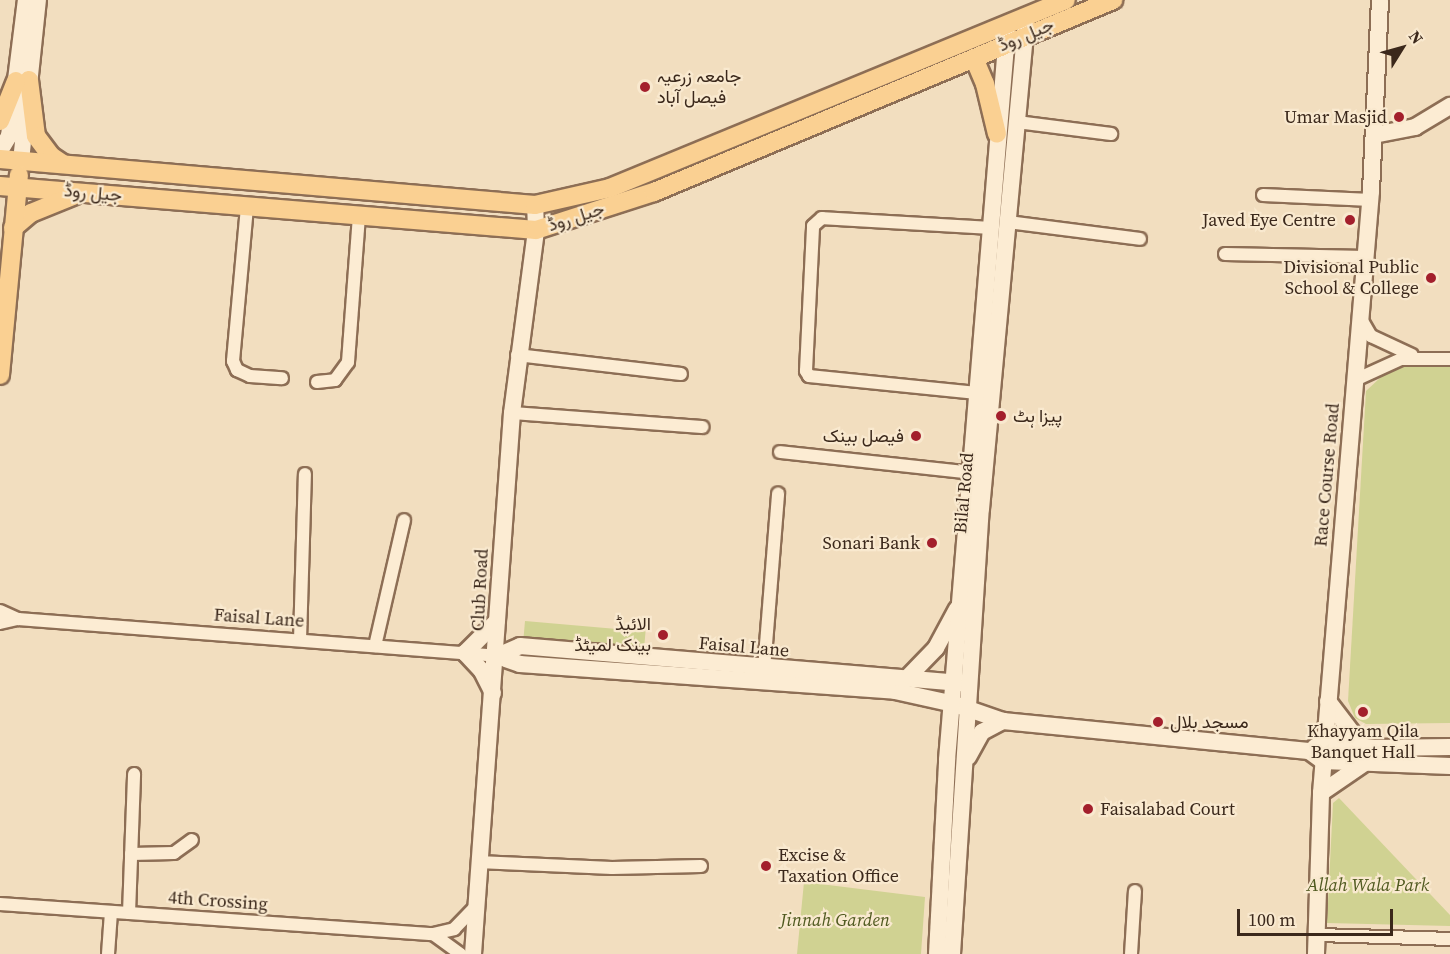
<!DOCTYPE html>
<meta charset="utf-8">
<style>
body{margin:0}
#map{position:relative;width:1450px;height:954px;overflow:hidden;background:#f2debf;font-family:"Source Serif 4",Vazirmatn,serif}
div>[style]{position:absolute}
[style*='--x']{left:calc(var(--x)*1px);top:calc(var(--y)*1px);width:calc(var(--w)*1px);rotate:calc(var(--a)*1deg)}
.green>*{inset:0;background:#d0d292;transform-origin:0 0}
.roads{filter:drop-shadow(2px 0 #8d6e55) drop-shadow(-2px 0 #8d6e55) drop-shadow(0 2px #8d6e55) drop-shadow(0 -2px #8d6e55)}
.street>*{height:12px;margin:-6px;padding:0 6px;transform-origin:6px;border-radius:6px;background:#fcecd3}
.secondary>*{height:16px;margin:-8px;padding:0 8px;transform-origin:8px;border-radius:8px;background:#fcecd3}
.primary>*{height:18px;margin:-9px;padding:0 9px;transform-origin:9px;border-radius:9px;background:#fad092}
.dots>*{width:16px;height:16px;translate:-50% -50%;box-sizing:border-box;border:3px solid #f9e9cf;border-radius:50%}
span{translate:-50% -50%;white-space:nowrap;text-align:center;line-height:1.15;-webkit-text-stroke:4.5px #f9e9cf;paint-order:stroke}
.street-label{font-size:18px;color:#3b281b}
.poi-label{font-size:18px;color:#3b281b}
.left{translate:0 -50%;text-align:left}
.right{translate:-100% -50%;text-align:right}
.park-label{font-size:18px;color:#505a20;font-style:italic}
.north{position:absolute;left:1372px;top:18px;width:60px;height:60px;-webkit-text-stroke:4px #f9e9cf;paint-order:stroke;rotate:53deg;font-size:16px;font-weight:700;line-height:24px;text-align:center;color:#3b281b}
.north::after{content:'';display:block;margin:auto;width:21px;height:27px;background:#3b281b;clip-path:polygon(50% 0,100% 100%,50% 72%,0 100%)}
.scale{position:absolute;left:1237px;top:909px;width:156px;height:27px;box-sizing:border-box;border:3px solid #3b281b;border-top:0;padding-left:8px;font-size:18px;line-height:21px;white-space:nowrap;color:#3b281b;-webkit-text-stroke:4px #f9e9cf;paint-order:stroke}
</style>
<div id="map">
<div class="green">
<div style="clip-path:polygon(1397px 362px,1450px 364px,1450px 723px,1366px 724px,1355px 718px,1348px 701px,1366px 391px)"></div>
<div style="left:525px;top:621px;width:121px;height:17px;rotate:5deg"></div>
<div style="clip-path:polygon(1339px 798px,1450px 915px,1450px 926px,1327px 923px,1333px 803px)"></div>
<div style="clip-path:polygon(804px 882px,925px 897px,921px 954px,797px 954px)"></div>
</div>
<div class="roads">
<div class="street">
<div style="--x:1017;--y:122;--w:95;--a:7.3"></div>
<div style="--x:1263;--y:195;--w:108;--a:2.7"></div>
<div style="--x:247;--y:207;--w:155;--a:95.2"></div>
<div style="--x:233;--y:361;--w:10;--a:66"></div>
<div style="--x:237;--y:370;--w:14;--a:25"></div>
<div style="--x:250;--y:376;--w:32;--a:4"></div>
<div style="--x:1008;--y:222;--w:133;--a:7.3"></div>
<div style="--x:1225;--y:254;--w:141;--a:1.2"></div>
<div style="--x:1361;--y:319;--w:20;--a:60"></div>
<div style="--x:1371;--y:336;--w:45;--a:24.9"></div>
<div style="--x:517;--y:355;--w:165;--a:6.6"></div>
<div style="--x:1355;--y:380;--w:51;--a:-24.5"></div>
<div style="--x:1401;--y:359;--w:49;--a:0"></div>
<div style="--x:317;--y:382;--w:18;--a:-6"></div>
<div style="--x:335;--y:380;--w:22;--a:-54"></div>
<div style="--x:348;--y:362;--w:145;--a:-85.7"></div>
<div style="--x:977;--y:393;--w:169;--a:-174.2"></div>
<div style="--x:809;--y:376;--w:6;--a:-121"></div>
<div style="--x:806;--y:371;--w:145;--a:-87.2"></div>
<div style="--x:813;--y:226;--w:12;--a:-42"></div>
<div style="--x:822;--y:218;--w:168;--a:3.4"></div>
<div style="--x:512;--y:413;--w:191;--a:4.2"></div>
<div style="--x:780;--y:452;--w:193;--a:6.2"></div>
<div style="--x:0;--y:611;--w:20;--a:24"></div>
<div style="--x:18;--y:619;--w:480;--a:4.4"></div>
<div style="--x:0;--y:623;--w:18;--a:-13"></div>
<div style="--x:300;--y:640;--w:166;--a:-88.3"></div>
<div style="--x:375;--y:646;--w:129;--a:-77"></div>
<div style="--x:764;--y:669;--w:176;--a:-85.4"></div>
<div style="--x:131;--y:854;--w:43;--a:-1.3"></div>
<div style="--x:174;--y:853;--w:22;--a:-36"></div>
<div style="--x:478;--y:862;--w:134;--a:2.6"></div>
<div style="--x:612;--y:868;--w:89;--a:-1.3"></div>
<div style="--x:0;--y:904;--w:434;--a:4"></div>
<div style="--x:433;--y:934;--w:22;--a:-13"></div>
<div style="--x:454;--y:929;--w:32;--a:-46"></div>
<div style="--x:129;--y:913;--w:139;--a:-87.9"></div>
<div style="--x:433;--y:934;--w:34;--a:36"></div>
<div style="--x:1318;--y:935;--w:132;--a:1.7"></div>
<div style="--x:108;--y:954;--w:42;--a:-85.9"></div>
<div style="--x:1131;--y:954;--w:63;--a:-86.4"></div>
</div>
<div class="secondary">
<div style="--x:1374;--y:135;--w:42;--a:-11"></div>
<div style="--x:1415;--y:127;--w:41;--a:-31"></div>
<div style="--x:0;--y:151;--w:17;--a:-59"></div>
<div style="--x:9;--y:136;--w:137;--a:-82.9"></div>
<div style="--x:21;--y:161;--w:162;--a:-84"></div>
<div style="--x:497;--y:656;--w:24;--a:19"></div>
<div style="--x:520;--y:664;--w:376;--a:4.1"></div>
<div style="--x:895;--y:691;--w:60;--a:12.4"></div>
<div style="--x:954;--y:704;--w:52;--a:19.1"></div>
<div style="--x:1003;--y:721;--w:307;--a:5.6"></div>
<div style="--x:1309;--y:751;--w:17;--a:36"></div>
<div style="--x:1323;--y:761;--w:127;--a:2.3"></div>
<div style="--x:497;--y:656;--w:25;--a:-23"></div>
<div style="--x:520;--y:646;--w:445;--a:4.8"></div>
<div style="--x:909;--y:676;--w:39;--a:-46"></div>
<div style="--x:936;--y:648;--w:44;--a:-61.7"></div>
<div style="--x:493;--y:693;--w:25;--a:-117"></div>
<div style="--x:482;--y:671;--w:25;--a:-133"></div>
<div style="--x:465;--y:653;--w:45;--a:-45"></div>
<div style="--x:1328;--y:701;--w:58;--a:52.7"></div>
<div style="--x:1315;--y:747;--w:10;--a:-29"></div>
<div style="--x:1324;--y:742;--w:50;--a:6.8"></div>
<div style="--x:1374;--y:748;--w:76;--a:-0.8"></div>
<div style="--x:968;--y:757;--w:29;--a:-61"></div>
<div style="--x:982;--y:732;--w:24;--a:-28"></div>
<div style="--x:1321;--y:793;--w:51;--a:-34.6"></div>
<div style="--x:473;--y:954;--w:542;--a:-85.88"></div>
<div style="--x:512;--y:413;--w:185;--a:-82.5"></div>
<div style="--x:536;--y:230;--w:25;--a:-92"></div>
<div style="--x:937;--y:954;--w:194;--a:-87"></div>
<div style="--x:947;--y:760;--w:728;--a:-85.28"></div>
<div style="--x:952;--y:954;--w:446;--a:-86.3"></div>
<div style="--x:981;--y:509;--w:486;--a:-84.7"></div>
<div style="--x:1316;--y:954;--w:161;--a:-88.2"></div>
<div style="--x:1321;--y:793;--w:604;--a:-85.25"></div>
<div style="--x:1371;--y:191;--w:191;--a:-87.3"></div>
</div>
<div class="primary">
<div style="--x:974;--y:58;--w:28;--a:67"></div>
<div style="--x:985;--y:84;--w:51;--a:76.5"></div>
<div style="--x:29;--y:80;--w:56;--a:82.9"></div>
<div style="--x:36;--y:136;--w:25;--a:53"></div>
<div style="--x:51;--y:156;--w:14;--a:34"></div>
<div style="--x:0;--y:121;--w:43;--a:-68.2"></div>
<div style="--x:0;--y:159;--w:537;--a:4.91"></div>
<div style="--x:535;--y:205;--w:77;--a:-12.8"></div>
<div style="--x:610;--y:188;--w:493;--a:-22.4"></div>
<div style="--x:0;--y:186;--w:538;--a:4.69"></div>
<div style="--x:536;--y:230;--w:124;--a:-17.9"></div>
<div style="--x:654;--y:192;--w:498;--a:-22.7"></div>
<div style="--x:13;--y:228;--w:23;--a:-40"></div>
<div style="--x:31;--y:213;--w:48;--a:-22.2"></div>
<div style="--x:0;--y:375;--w:201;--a:-84.6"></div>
</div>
</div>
<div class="dots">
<div style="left:645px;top:87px;background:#a31f2c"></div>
<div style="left:1399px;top:117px;background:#a31f2c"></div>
<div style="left:1350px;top:220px;background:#a31f2c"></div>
<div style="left:1431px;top:278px;background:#a31f2c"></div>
<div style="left:1001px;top:416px;background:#a31f2c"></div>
<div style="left:916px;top:436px;background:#a31f2c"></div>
<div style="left:932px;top:543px;background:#a31f2c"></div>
<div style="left:663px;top:635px;background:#a31f2c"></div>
<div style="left:1363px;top:712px;background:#a31f2c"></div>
<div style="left:1158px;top:722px;background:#a31f2c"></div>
<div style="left:1088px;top:809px;background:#a31f2c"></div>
<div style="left:766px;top:866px;background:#a31f2c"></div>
</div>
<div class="street-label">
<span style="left:1026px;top:35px;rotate:-23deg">جیل روڈ</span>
<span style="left:93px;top:193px;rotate:5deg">جیل روڈ</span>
<span style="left:576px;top:217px;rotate:-18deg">جیل روڈ</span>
<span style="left:1327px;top:475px;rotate:-85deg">Race Course Road</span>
<span style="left:964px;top:493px;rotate:-85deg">Bilal Road</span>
<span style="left:480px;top:590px;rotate:-87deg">Club Road</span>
<span style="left:259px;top:618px;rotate:4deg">Faisal Lane</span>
<span style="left:744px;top:647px;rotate:5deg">Faisal Lane</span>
<span style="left:218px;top:901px;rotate:4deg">4th Crossing</span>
</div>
<div class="poi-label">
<span class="left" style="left:657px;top:87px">جامعہ زرعیہ<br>فیصل آباد</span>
<span class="right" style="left:1387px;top:117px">Umar Masjid</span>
<span class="right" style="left:1336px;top:220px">Javed Eye Centre</span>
<span class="right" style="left:1419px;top:278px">Divisional Public<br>School &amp; College</span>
<span class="left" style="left:1013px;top:416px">پیزا ہٹ</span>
<span class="right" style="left:904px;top:436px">فیصل بینک</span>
<span class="right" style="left:920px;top:543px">Sonari Bank</span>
<span class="right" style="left:651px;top:635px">الائیڈ<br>بینک لمیٹڈ</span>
<span class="left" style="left:1170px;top:722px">مسجد بلال</span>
<span style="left:1363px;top:742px">Khayyam Qila<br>Banquet Hall</span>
<span class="left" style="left:1100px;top:809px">Faisalabad Court</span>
<span class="left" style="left:778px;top:866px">Excise &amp;<br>Taxation Office</span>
</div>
<div class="park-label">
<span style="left:1368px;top:885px">Allah Wala Park</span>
<span style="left:835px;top:920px">Jinnah Garden</span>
</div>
<div class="north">N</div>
<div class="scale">100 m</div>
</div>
